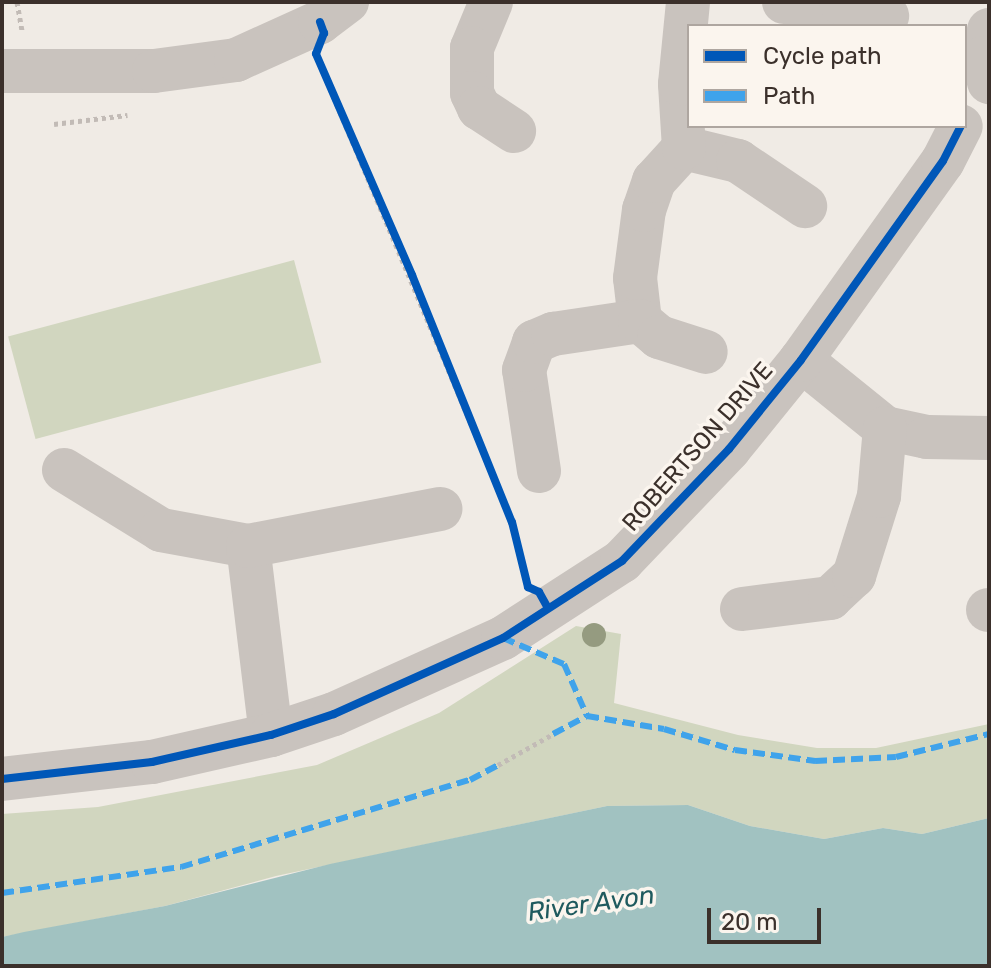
<!DOCTYPE html>
<style>
body{margin:0}
#map{position:relative;width:991px;height:968px;overflow:hidden;background:#f0ebe5;font-family:Rubik,sans-serif}
div>[style]{position:absolute}
[style*='--x']{left:calc(var(--x)*1px);top:calc(var(--y)*1px);width:calc(var(--w)*1px);rotate:calc(var(--a)*1deg)}
.green>*{inset:0;background:#d1d6bf;transform-origin:0 0}
.water>*{inset:0;background:#a1c2c1}
.path>*{height:5px;margin-top:-2.5px;transform-origin:0;background:repeating-linear-gradient(90deg,#c2bbb6 0 4px,transparent 0 8px)}
.minor>*{height:44px;margin:-22px;padding:0 22px;transform-origin:22px;border-radius:22px;background:#c9c3be}
.quiet>*{height:6px;margin-top:-3px;transform-origin:0;background:repeating-linear-gradient(90deg,#3fa3eb 0 12px,transparent 0 18px)}
.cycleway>*{height:8px;margin:-4px;padding:0 4px;transform-origin:4px;border-radius:4px;background:#0057b8}
.trees>*{width:24px;height:24px;margin:-12px;border-radius:50%;background:#959b80}
span{translate:-50% -50%;white-space:nowrap;text-align:center;line-height:1.15;-webkit-text-stroke:7px #fbf5ee;paint-order:stroke}
.street-label{font-size:24px;color:#3b302b}
.water-label{font-size:26px;color:#1f5a5e;font-style:italic}
.frame{position:absolute;inset:0;border:4px solid #3b302b;pointer-events:none}
.legend{position:absolute;left:687px;top:24px;width:280px;height:104px;box-sizing:border-box;background:#fbf5ee;border:2px solid #aea6a0;margin:0;padding:10px 14px;list-style:none;font-size:24px;color:#3b302b}
.legend li{display:flex;align-items:center;gap:16px;height:40px}
.legend b{width:40px;border:2px solid #aea6a0}
.scale{position:absolute;left:707px;top:908px;width:114px;height:36px;box-sizing:border-box;border:4px solid #3b302b;border-top:0;padding-left:10px;font-size:24px;line-height:28px;white-space:nowrap;color:#3b302b;-webkit-text-stroke:6px #fbf5ee;paint-order:stroke}
</style>
<div id="map">
<div class="green">
<div style="left:294px;top:260px;width:106px;height:296px;rotate:75deg"></div>
<div style="clip-path:polygon(576px 626px,621px 634px,614px 703px,738px 735px,817px 748px,876px 748px,989px 724px,989px 818px,922px 834px,883px 828px,824px 839px,750px 826px,688px 805px,607px 806px,276px 876px,165px 906px,2px 937px,2px 814px,98px 807px,317px 765px,439px 713px)"></div>
</div>
<div class="water">
<div style="clip-path:polygon(688px 805px,750px 826px,824px 839px,883px 828px,922px 834px,989px 818px,989px 966px,2px 966px,2px 937px,24px 932px,165px 906px,330px 864px,607px 806px)"></div>
</div>
<div class="path">
<div style="--x:17;--y:2;--w:29;--a:80"></div>
<div style="--x:321;--y:67;--w:493;--a:67.2"></div>
<div style="--x:512;--y:522;--w:57;--a:76.7"></div>
<div style="--x:54;--y:124;--w:74;--a:-7"></div>
<div style="--x:498;--y:765;--w:63;--a:-29.4"></div>
</div>
<div class="minor">
<div style="--x:491;--y:2;--w:50;--a:112.4"></div>
<div style="--x:472;--y:48;--w:45;--a:90"></div>
<div style="--x:472;--y:93;--w:17;--a:65"></div>
<div style="--x:479;--y:108;--w:42;--a:33.3"></div>
<div style="--x:784;--y:2;--w:57;--a:1"></div>
<div style="--x:841;--y:3;--w:48;--a:15.8"></div>
<div style="--x:989;--y:30;--w:29;--a:102"></div>
<div style="--x:983;--y:58;--w:25;--a:76"></div>
<div style="--x:2;--y:71;--w:152;--a:0"></div>
<div style="--x:154;--y:71;--w:83;--a:-7.6"></div>
<div style="--x:236;--y:60;--w:92;--a:-24.3"></div>
<div style="--x:320;--y:22;--w:34;--a:-37"></div>
<div style="--x:684;--y:148;--w:56;--a:13.5"></div>
<div style="--x:738;--y:161;--w:81;--a:33.9"></div>
<div style="--x:640;--y:321;--w:43;--a:-96.6"></div>
<div style="--x:635;--y:278;--w:69;--a:-82.5"></div>
<div style="--x:644;--y:210;--w:31;--a:-71"></div>
<div style="--x:654;--y:181;--w:45;--a:-47.7"></div>
<div style="--x:684;--y:148;--w:64;--a:-93.6"></div>
<div style="--x:680;--y:84;--w:82;--a:-84.4"></div>
<div style="--x:801;--y:360;--w:108;--a:39"></div>
<div style="--x:885;--y:428;--w:43;--a:12.1"></div>
<div style="--x:927;--y:437;--w:62;--a:0.9"></div>
<div style="--x:64;--y:470;--w:114;--a:31.7"></div>
<div style="--x:161;--y:530;--w:88;--a:10.4"></div>
<div style="--x:539;--y:471;--w:102;--a:-98.4"></div>
<div style="--x:524;--y:370;--w:30;--a:-70"></div>
<div style="--x:534;--y:342;--w:21;--a:-23"></div>
<div style="--x:553;--y:334;--w:88;--a:-8.5"></div>
<div style="--x:640;--y:321;--w:25;--a:40"></div>
<div style="--x:659;--y:337;--w:49;--a:17.7"></div>
<div style="--x:742;--y:609;--w:89;--a:-7.1"></div>
<div style="--x:830;--y:598;--w:33;--a:-43"></div>
<div style="--x:854;--y:576;--w:84;--a:-72.6"></div>
<div style="--x:879;--y:496;--w:68;--a:-85"></div>
<div style="--x:988;--y:610;--w:1;--a:0"></div>
<div style="--x:271;--y:735;--w:190;--a:-96.9"></div>
<div style="--x:248;--y:546;--w:196;--a:-10.9"></div>
<div style="--x:2;--y:779;--w:151;--a:-6.5"></div>
<div style="--x:152;--y:762;--w:122;--a:-12.8"></div>
<div style="--x:271;--y:735;--w:66;--a:-18.4"></div>
<div style="--x:334;--y:714;--w:185;--a:-24.2"></div>
<div style="--x:503;--y:638;--w:142;--a:-32.9"></div>
<div style="--x:622;--y:561;--w:155;--a:-46.3"></div>
<div style="--x:729;--y:449;--w:114;--a:-51"></div>
<div style="--x:801;--y:360;--w:244;--a:-54.5"></div>
<div style="--x:943;--y:161;--w:39;--a:-63"></div>
</div>
<div class="quiet">
<div style="--x:503;--y:638;--w:66;--a:23.1"></div>
<div style="--x:564;--y:664;--w:57;--a:66.1"></div>
<div style="--x:587;--y:716;--w:78;--a:9.6"></div>
<div style="--x:664;--y:729;--w:74;--a:16.5"></div>
<div style="--x:735;--y:750;--w:81;--a:7.8"></div>
<div style="--x:815;--y:761;--w:81;--a:-2.8"></div>
<div style="--x:896;--y:757;--w:96;--a:-13.9"></div>
<div style="--x:553;--y:734;--w:38;--a:-28"></div>
<div style="--x:2;--y:893;--w:181;--a:-8.3"></div>
<div style="--x:181;--y:867;--w:302;--a:-16.8"></div>
<div style="--x:470;--y:780;--w:32;--a:-28"></div>
</div>
<div class="cycleway">
<div style="--x:320;--y:22;--w:12;--a:70"></div>
<div style="--x:324;--y:33;--w:22;--a:111"></div>
<div style="--x:316;--y:54;--w:241;--a:66.5"></div>
<div style="--x:412;--y:275;--w:266;--a:68"></div>
<div style="--x:512;--y:522;--w:67;--a:76.2"></div>
<div style="--x:528;--y:587;--w:12;--a:24"></div>
<div style="--x:539;--y:592;--w:18;--a:61"></div>
<div style="--x:2;--y:779;--w:151;--a:-6.5"></div>
<div style="--x:152;--y:762;--w:122;--a:-12.8"></div>
<div style="--x:271;--y:735;--w:66;--a:-18.4"></div>
<div style="--x:334;--y:714;--w:185;--a:-24.2"></div>
<div style="--x:503;--y:638;--w:142;--a:-32.9"></div>
<div style="--x:622;--y:561;--w:155;--a:-46.3"></div>
<div style="--x:729;--y:449;--w:114;--a:-51"></div>
<div style="--x:801;--y:360;--w:244;--a:-54.5"></div>
<div style="--x:943;--y:161;--w:39;--a:-63"></div>
</div>
<div class="trees">
<div style="left:594px;top:635px"></div>
</div>
<div class="street-label">
<span style="left:698px;top:447px;rotate:-49deg">ROBERTSON DRIVE</span>
</div>
<div class="water-label">
<span style="left:591px;top:904px;rotate:-8deg">River Avon</span>
</div>
<div class="frame"></div>
<ul class="legend">
<li><b style="height:10px;background:#0057b8"></b>Cycle path</li>
<li><b style="height:10px;background:#3fa3eb"></b>Path</li>
</ul>
<div class="scale">20 m</div>
</div>
